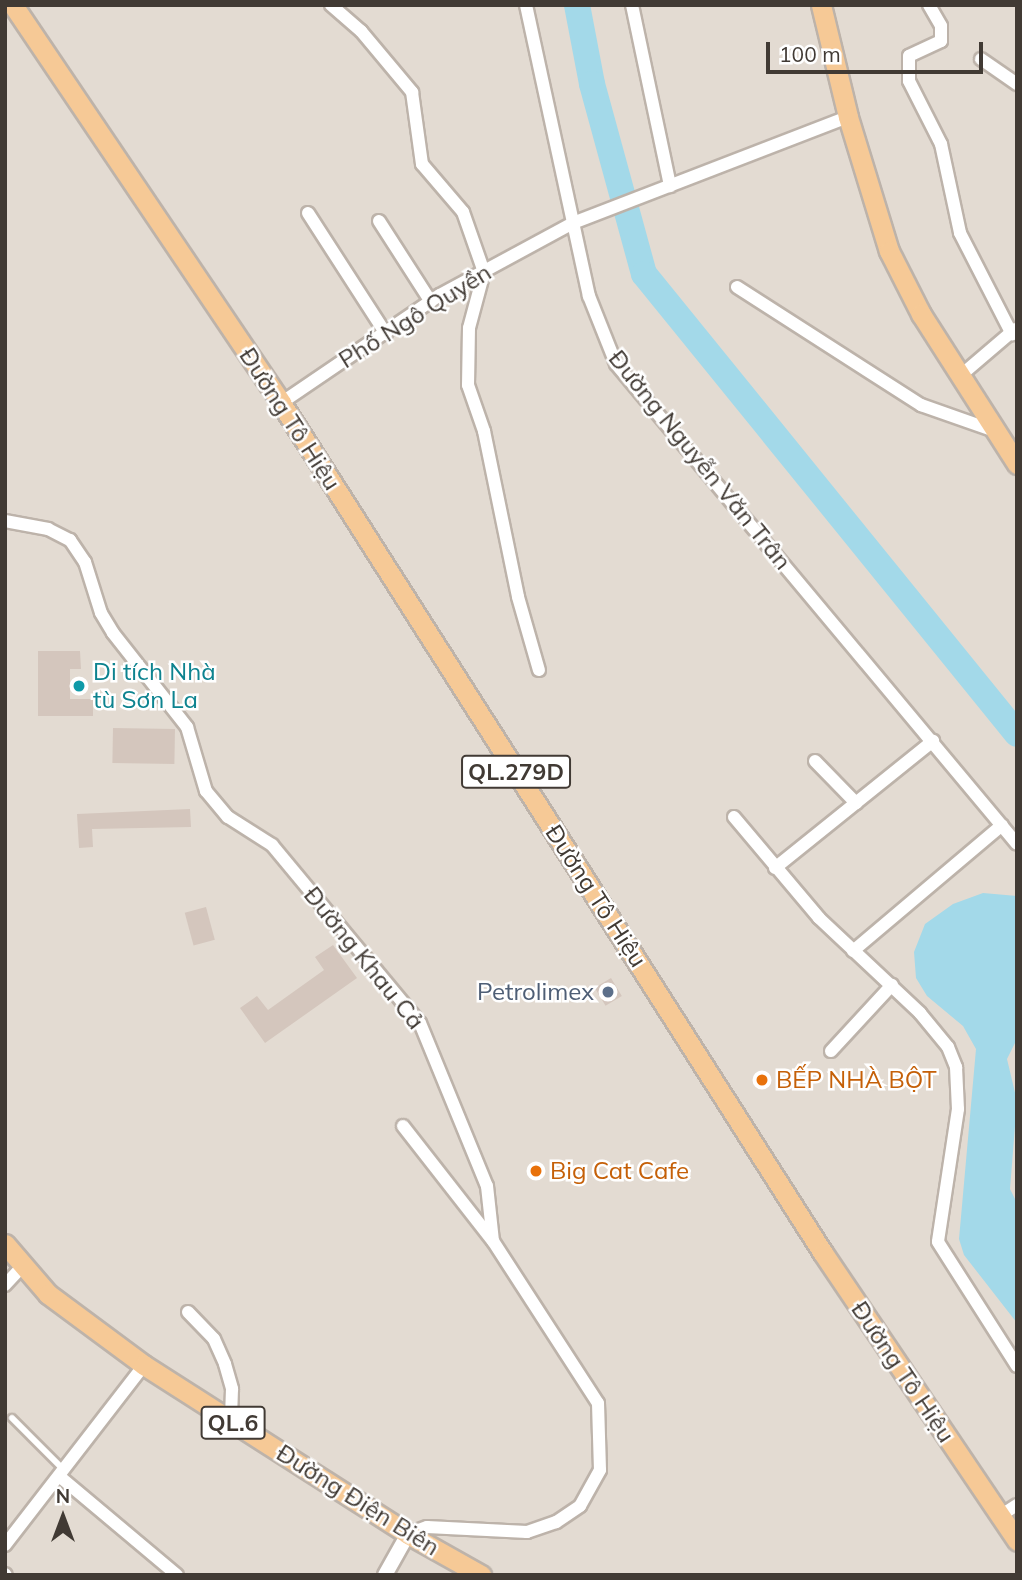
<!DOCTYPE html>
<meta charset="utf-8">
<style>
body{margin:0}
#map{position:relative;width:1022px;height:1580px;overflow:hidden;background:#f0eae3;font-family:Mulish,sans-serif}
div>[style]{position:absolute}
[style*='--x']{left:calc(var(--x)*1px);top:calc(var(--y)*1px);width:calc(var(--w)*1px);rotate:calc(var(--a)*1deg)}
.residential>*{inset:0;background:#e3dbd2;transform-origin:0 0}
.water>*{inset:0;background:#a3d9e9}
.river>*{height:26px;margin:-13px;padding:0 13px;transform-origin:13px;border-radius:13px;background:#a3d9e9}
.building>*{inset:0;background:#d4c6bd;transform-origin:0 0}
.roads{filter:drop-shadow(2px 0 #bdb3aa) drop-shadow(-2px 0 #bdb3aa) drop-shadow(0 2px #bdb3aa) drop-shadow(0 -2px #bdb3aa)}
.service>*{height:6px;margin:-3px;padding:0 3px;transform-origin:3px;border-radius:3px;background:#fff}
.minor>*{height:12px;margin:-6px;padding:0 6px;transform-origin:6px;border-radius:6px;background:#fff}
.tertiary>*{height:14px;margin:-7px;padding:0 7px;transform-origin:7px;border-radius:7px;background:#fff}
.primary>*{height:19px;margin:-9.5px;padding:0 9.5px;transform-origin:9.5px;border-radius:9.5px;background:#f6c996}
.dots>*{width:19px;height:19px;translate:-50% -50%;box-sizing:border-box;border:4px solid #fff;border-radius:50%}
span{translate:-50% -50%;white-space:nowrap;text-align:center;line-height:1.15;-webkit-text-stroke:5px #fff;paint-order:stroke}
.shield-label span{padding:2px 5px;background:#fff;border:2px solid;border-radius:5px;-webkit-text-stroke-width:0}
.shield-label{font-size:23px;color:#413a34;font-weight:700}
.street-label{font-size:24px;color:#413a34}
.culture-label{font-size:24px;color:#0d838f}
.left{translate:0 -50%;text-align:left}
.service-label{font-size:24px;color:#4e5e75}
.right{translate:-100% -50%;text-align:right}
.food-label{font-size:24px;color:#c56008}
.frame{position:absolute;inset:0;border:7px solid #413a34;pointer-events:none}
.north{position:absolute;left:28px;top:1482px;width:70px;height:70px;-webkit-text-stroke:5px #fff;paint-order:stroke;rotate:0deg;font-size:19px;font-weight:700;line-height:28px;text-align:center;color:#413a34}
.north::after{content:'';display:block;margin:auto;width:24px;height:32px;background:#413a34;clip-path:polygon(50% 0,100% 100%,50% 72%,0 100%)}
.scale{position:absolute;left:766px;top:42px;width:217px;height:32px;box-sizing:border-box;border:4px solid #413a34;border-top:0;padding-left:9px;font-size:21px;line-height:24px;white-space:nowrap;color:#413a34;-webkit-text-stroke:5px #fff;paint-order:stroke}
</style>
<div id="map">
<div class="residential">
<div style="left:5px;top:5px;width:1012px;height:1570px"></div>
</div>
<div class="water">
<div style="clip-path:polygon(983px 893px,1017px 896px,1017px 1039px,1007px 1059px,1017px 1101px,1010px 1189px,1017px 1203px,1017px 1323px,964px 1255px,959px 1239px,976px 1049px,963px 1026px,927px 996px,916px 978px,914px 952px,925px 924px,953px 904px)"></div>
</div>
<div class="river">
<div style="--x:577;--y:5;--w:80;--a:79.2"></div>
<div style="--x:592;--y:84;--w:197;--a:74.7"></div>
<div style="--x:644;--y:274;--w:592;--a:50.96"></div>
</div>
<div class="building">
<div style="clip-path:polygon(38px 651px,80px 651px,81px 669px,70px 669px,70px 699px,93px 699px,93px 716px,38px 716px)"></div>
<div style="left:113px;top:728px;width:62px;height:35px;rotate:1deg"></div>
<div style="clip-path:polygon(190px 809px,191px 827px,92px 829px,93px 847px,79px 848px,77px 814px)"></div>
<div style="left:206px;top:907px;width:34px;height:22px;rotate:75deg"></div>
<div style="clip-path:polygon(333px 945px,357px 978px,265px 1043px,240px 1008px,257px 996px,268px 1010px,324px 970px,315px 957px)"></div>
<div style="left:611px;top:978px;width:21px;height:19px;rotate:59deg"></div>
</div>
<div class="roads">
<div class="service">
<div style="--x:12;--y:1418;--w:72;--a:45"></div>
</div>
<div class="minor">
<div style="--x:331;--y:5;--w:40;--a:41"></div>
<div style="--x:361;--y:31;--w:80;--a:50.1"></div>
<div style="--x:412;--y:92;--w:73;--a:82.1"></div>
<div style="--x:422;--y:164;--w:63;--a:49.5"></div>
<div style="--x:463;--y:212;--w:64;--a:70.7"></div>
<div style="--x:484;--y:272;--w:58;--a:105"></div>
<div style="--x:469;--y:328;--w:57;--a:91"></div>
<div style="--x:468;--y:385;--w:49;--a:70.8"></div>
<div style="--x:484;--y:431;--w:169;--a:78.4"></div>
<div style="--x:518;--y:597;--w:76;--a:74"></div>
<div style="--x:526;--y:5;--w:298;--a:77.8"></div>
<div style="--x:589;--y:296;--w:73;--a:68.3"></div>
<div style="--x:616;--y:364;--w:625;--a:50.12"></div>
<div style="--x:632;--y:5;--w:185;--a:78.1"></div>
<div style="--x:929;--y:5;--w:24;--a:60"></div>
<div style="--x:941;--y:26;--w:15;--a:90"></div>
<div style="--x:941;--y:41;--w:35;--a:155"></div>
<div style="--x:909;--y:56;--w:25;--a:90"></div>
<div style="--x:909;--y:81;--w:71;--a:63.1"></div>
<div style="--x:941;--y:144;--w:91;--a:77.9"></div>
<div style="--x:960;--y:233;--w:114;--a:62.8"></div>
<div style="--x:981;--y:59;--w:44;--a:34.8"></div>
<div style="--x:308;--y:213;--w:144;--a:57.2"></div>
<div style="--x:379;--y:221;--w:96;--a:57.3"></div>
<div style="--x:737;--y:287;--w:219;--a:32.7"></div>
<div style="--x:921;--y:405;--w:78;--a:19.4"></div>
<div style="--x:960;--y:376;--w:72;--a:-40.5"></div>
<div style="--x:281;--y:403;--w:192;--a:-34.2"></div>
<div style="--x:440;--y:295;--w:151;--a:-28.4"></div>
<div style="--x:573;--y:223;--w:295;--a:-21.1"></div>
<div style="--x:5;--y:521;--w:44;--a:10.5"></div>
<div style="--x:48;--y:529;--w:25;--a:27"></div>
<div style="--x:70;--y:540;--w:27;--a:56"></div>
<div style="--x:85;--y:562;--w:53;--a:72.6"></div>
<div style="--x:101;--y:613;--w:23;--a:59"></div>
<div style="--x:113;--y:633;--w:120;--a:51.8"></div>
<div style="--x:187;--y:727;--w:67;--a:73.5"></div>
<div style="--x:206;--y:791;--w:34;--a:50"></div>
<div style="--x:228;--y:817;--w:52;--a:32.5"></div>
<div style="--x:272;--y:845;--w:231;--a:50.3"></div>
<div style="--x:420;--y:1023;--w:176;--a:67.7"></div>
<div style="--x:487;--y:1186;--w:55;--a:83.8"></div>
<div style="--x:493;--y:1241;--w:193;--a:57.1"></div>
<div style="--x:598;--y:1403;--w:67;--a:88.3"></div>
<div style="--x:600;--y:1470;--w:41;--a:119.1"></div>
<div style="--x:580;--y:1506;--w:29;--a:146"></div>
<div style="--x:556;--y:1522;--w:31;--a:161"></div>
<div style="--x:527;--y:1532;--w:100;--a:-177.1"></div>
<div style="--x:427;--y:1527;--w:20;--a:160"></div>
<div style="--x:815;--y:761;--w:59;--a:45.7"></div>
<div style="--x:734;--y:817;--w:132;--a:49.9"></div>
<div style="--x:819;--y:918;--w:139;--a:43.2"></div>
<div style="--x:920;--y:1013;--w:44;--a:50.5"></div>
<div style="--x:948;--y:1047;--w:22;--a:68"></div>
<div style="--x:956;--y:1067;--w:42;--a:87.3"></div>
<div style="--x:958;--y:1109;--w:134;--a:98.6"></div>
<div style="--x:938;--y:1242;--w:147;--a:57.5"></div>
<div style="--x:775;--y:868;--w:203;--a:-38.8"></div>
<div style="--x:853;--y:951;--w:195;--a:-40.2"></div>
<div style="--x:831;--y:1051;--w:90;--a:-47.3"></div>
<div style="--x:403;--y:1126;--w:146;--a:52"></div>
<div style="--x:5;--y:1285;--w:25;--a:-47"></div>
<div style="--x:188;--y:1312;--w:37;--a:46"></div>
<div style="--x:214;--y:1339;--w:27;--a:66"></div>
<div style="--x:225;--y:1364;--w:26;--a:74"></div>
<div style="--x:232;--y:1389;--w:32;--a:92"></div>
<div style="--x:59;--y:1476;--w:154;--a:40"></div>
<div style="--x:1000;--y:1516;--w:20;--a:-33"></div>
<div style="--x:5;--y:1545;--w:227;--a:-52.3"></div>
<div style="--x:5;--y:1574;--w:1;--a:45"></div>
</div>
<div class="tertiary">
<div style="--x:385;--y:1575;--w:47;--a:-60.7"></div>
</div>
<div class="primary">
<div style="--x:13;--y:5;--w:480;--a:56"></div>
<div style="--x:281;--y:403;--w:1008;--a:57.48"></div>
<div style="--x:823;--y:1253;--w:347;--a:56"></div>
<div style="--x:821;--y:5;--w:115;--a:76.4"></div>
<div style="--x:848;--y:117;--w:140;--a:73"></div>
<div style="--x:889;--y:251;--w:71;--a:63.1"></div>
<div style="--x:921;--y:314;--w:178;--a:57.4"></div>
<div style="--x:5;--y:1244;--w:66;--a:49.3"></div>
<div style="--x:48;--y:1294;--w:119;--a:36.5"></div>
<div style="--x:144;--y:1365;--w:313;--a:32.6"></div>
<div style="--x:408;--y:1534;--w:84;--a:29.3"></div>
</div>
</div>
<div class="dots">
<div style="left:79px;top:686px;background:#0f9aa8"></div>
<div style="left:608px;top:992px;background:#5c6f8a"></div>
<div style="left:762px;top:1080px;background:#e8710a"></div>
<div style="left:536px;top:1171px;background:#e8710a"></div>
</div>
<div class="shield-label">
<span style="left:516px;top:772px">QL.279D</span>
<span style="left:233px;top:1423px">QL.6</span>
</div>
<div class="street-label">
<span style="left:415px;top:316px;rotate:-32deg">Phố Ngô Quyền</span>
<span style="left:290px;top:419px;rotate:57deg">Đường Tô Hiệu</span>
<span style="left:700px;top:460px;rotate:51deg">Đường Nguyễn Văn Trân</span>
<span style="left:596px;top:896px;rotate:57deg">Đường Tô Hiệu</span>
<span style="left:364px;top:958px;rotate:51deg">Đường Khau Cả</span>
<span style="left:903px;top:1372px;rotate:56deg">Đường Tô Hiệu</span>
<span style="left:358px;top:1500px;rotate:32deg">Đường Điện Biên</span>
</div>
<div class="culture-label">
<span class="left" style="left:93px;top:686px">Di tích Nhà<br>tù Sơn La</span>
</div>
<div class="service-label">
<span class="right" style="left:594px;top:992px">Petrolimex</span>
</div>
<div class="food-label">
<span class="left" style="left:776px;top:1080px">BẾP NHÀ BỘT</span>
<span class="left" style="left:550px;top:1171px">Big Cat Cafe</span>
</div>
<div class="frame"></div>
<div class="north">N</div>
<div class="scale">100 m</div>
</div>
